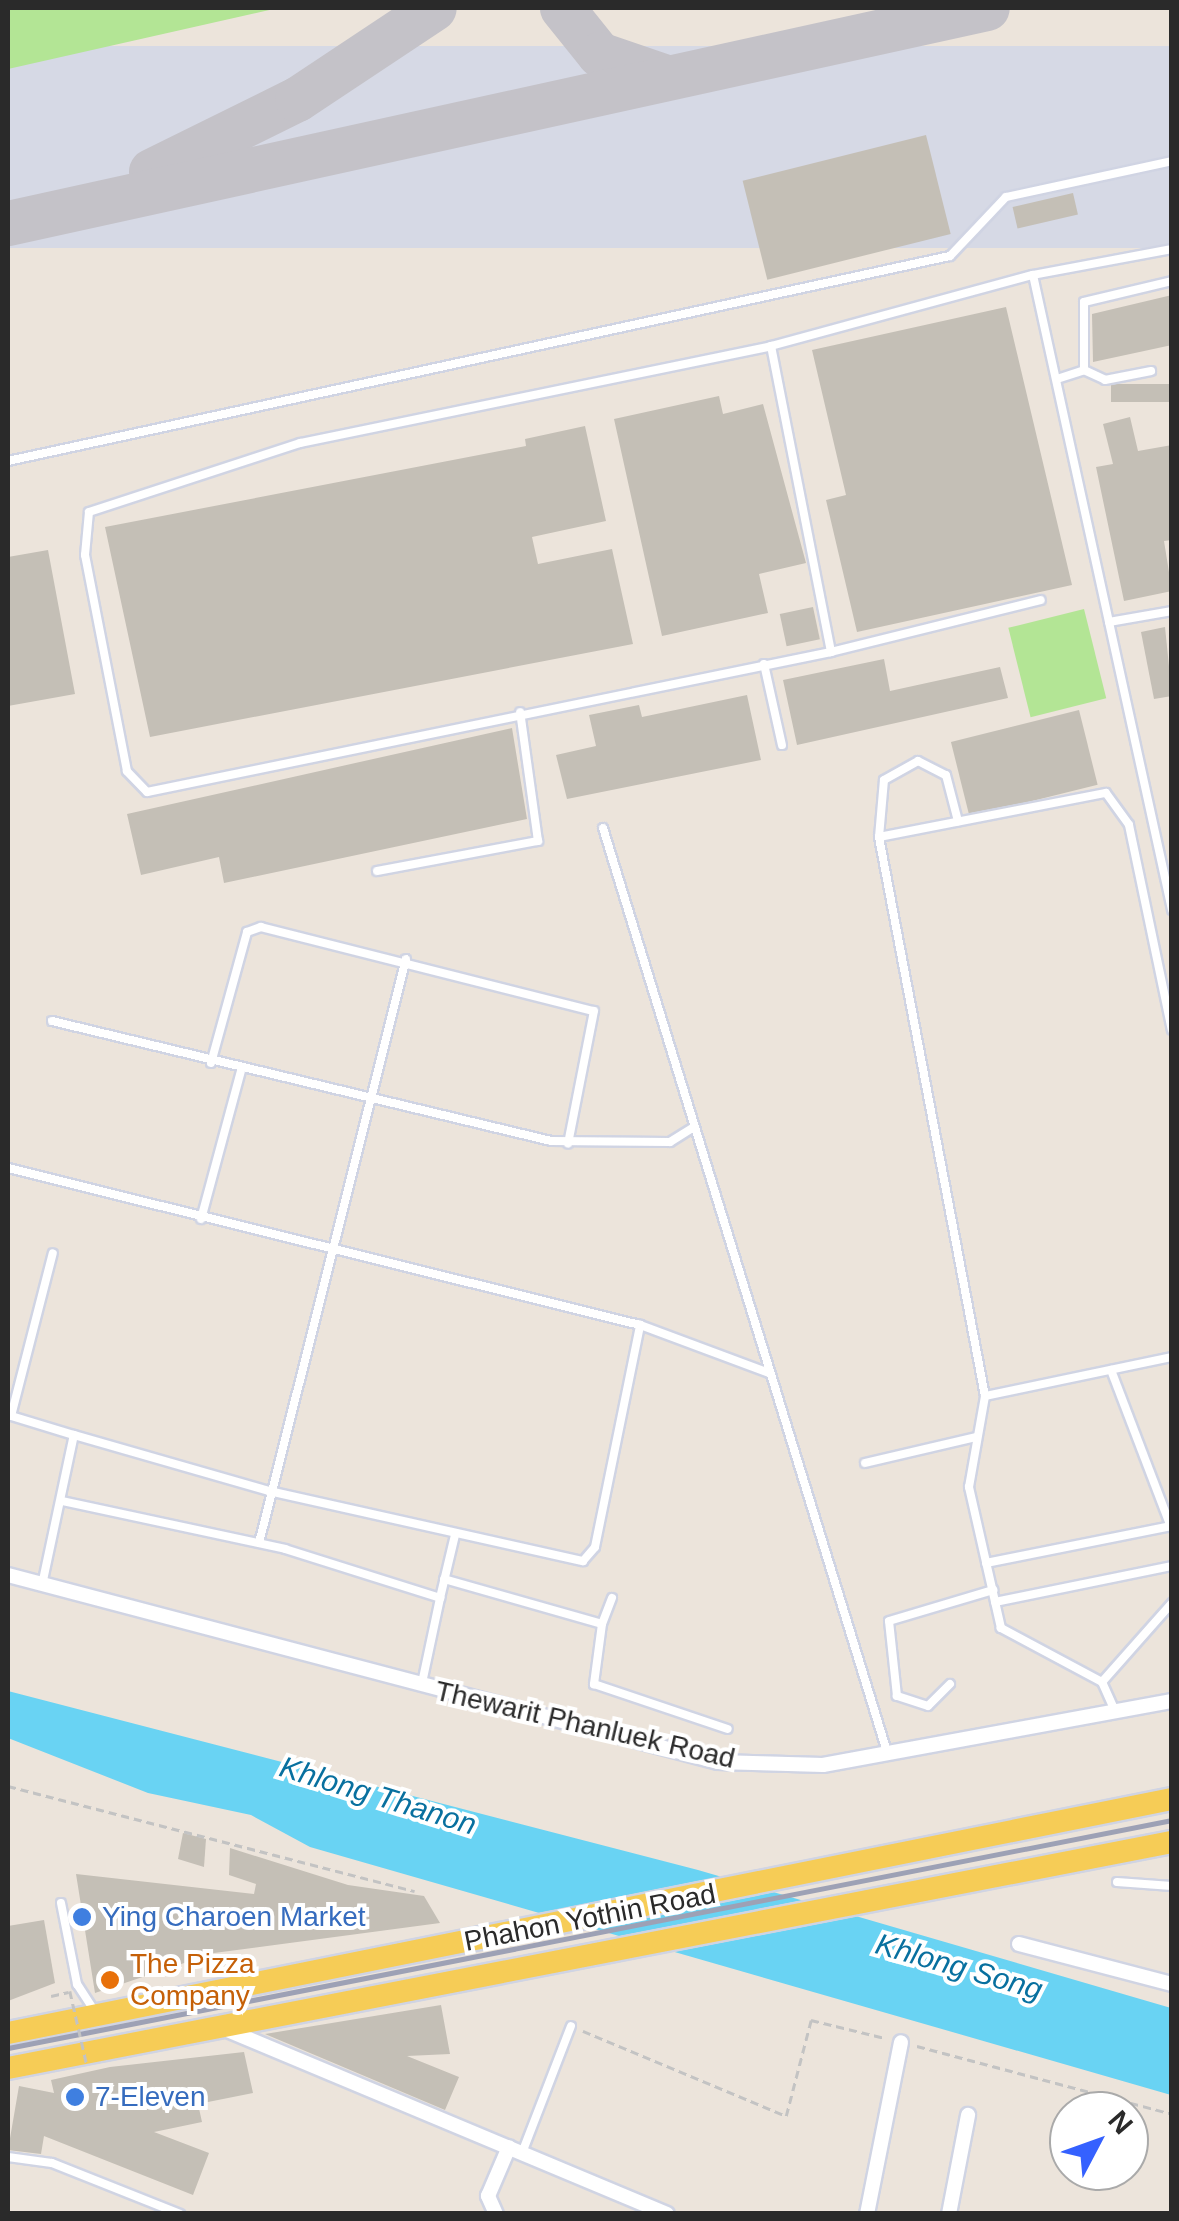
<!DOCTYPE html>
<style>
body{margin:0}
#map{position:relative;width:1179px;height:2221px;overflow:hidden;background:#ece4db;font-family:Arial,sans-serif}
div>[style]{position:absolute}
[style*='--x']{left:calc(var(--x)*1px);top:calc(var(--y)*1px);width:calc(var(--w)*1px);rotate:calc(var(--a)*1deg)}
.airport>*{inset:0;background:#d6d9e5;transform-origin:0 0}
.green>*{inset:0;background:#b3e595;transform-origin:0 0}
.water>*{inset:0;background:#69d3f3}
.taxiway>*{height:45px;margin:-22.5px;padding:0 22.5px;transform-origin:22.5px;border-radius:22.5px;background:#c4c2c8}
.building>*{inset:0;background:#c4bfb6;transform-origin:0 0}
.path>*{height:2.5px;margin-top:-1.25px;transform-origin:0;background:repeating-linear-gradient(90deg,#c3c3c3 0 8px,transparent 0 13px)}
.roads{filter:drop-shadow(2px 0 #d0d4e3) drop-shadow(-2px 0 #d0d4e3) drop-shadow(0 2px #d0d4e3) drop-shadow(0 -2px #d0d4e3)}
.lane>*{height:8px;margin:-4px;padding:0 4px;transform-origin:4px;border-radius:4px;background:#fff}
.street>*{height:14px;margin:-7px;padding:0 7px;transform-origin:7px;border-radius:7px;background:#fff}
.primary>*{height:22px;margin:-11px;padding:0 11px;transform-origin:11px;border-radius:11px;background:#f6cc56}
.rail>*{height:5px;margin:-2.5px;padding:0 2.5px;transform-origin:2.5px;border-radius:2.5px;background:#9da1b5}
.path-bridge>*{height:2.5px;margin-top:-1.25px;transform-origin:0;background:repeating-linear-gradient(90deg,#c3c3c3 0 8px,transparent 0 13px)}
.dots>*{width:28px;height:28px;translate:-50% -50%;box-sizing:border-box;border:5px solid #fff;border-radius:50%}
span{translate:-50% -50%;white-space:nowrap;text-align:center;line-height:1.15;-webkit-text-stroke:8px #fff;paint-order:stroke}
.street-label{font-size:28px;color:#2a2a2a}
.shop-label{font-size:28px;color:#366cbe}
.left{translate:0 -50%;text-align:left}
.food-label{font-size:28px;color:#c56008}
.water-label{font-size:30px;color:#08709f;font-style:italic}
.frame{position:absolute;inset:0;border:10px solid #2a2a2a;pointer-events:none}
.north{position:absolute;left:1049px;top:2091px;width:100px;height:100px;box-sizing:border-box;background:#fff;border:2px solid #aaa;border-radius:50%;rotate:49deg;font-size:28px;font-weight:700;line-height:40px;text-align:center;color:#2a2a2a}
.north::after{content:'';display:block;margin:auto;width:35px;height:45px;background:#3561ff;clip-path:polygon(50% 0,100% 100%,50% 72%,0 100%)}
</style>
<div id="map">
<div class="airport">
<div style="left:1171px;top:46px;width:202px;height:1191px;rotate:90deg"></div>
</div>
<div class="green">
<div style="clip-path:polygon(8px 8px,278px 8px,8px 69px)"></div>
<div style="left:1084px;top:609px;width:92px;height:78px;rotate:76deg"></div>
</div>
<div class="water">
<div style="clip-path:polygon(8px 1691px,698px 1870px,1171px 2008px,1171px 2095px,310px 1847px,251px 1815px,148px 1793px,8px 1738px)"></div>
</div>
<div class="taxiway">
<div style="--x:562;--y:8;--w:59;--a:51.2"></div>
<div style="--x:599;--y:54;--w:68;--a:19"></div>
<div style="--x:151;--y:171;--w:163;--a:-26.3"></div>
<div style="--x:297;--y:99;--w:164;--a:-33.6"></div>
<div style="--x:8;--y:223;--w:1002;--a:-12.39"></div>
</div>
<div class="building">
<div style="left:926px;top:135px;width:102px;height:189px;rotate:76deg"></div>
<div style="left:1073px;top:193px;width:22px;height:62px;rotate:77deg"></div>
<div style="clip-path:polygon(1172px 295px,1172px 345px,1093px 362px,1092px 314px)"></div>
<div style="clip-path:polygon(1006px 307px,1072px 585px,857px 632px,826px 500px,846px 495px,812px 350px)"></div>
<div style="left:1172px;top:384px;width:18px;height:61px;rotate:90deg"></div>
<div style="clip-path:polygon(719px 396px,723px 414px,763px 404px,806px 563px,759px 574px,768px 613px,662px 636px,614px 419px)"></div>
<div style="clip-path:polygon(1130px 417px,1138px 451px,1172px 445px,1172px 540px,1164px 541px,1172px 591px,1124px 601px,1096px 467px,1113px 464px,1103px 424px)"></div>
<div style="clip-path:polygon(585px 426px,606px 521px,532px 537px,538px 564px,612px 549px,633px 644px,150px 737px,105px 527px,526px 446px,525px 439px)"></div>
<div style="clip-path:polygon(48px 550px,75px 694px,8px 706px,8px 557px)"></div>
<div style="left:813px;top:607px;width:33px;height:34px;rotate:78deg"></div>
<div style="clip-path:polygon(1165px 627px,1172px 696px,1154px 699px,1141px 632px)"></div>
<div style="clip-path:polygon(884px 659px,890px 691px,1000px 667px,1008px 698px,797px 745px,783px 680px)"></div>
<div style="clip-path:polygon(747px 695px,761px 760px,567px 799px,556px 755px,596px 746px,589px 715px,639px 705px,642px 717px)"></div>
<div style="left:1079px;top:710px;width:77px;height:132px;rotate:76deg"></div>
<div style="clip-path:polygon(512px 728px,527px 819px,224px 883px,219px 857px,141px 875px,127px 814px)"></div>
<div style="clip-path:polygon(183px 1833px,206px 1839px,204px 1867px,178px 1859px)"></div>
<div style="clip-path:polygon(230px 1848px,348px 1885px,424px 1896px,440px 1923px,214px 1953px,95px 1993px,76px 1874px,254px 1894px,256px 1884px,229px 1875px)"></div>
<div style="clip-path:polygon(44px 1920px,55px 1983px,8px 2001px,8px 1926px)"></div>
<div style="clip-path:polygon(441px 2005px,450px 2054px,407px 2056px,459px 2077px,445px 2110px,265px 2034px)"></div>
<div style="clip-path:polygon(244px 2052px,253px 2093px,198px 2104px,202px 2122px,154px 2132px,209px 2153px,193px 2195px,44px 2136px,41px 2154px,8px 2150px,19px 2086px,54px 2093px,51px 2080px,110px 2067px)"></div>
</div>
<div class="path">
<div style="--x:8;--y:1786;--w:420;--a:14.5"></div>
<div style="--x:51;--y:1996;--w:18;--a:-13"></div>
<div style="--x:583;--y:2031;--w:220;--a:22.7"></div>
<div style="--x:786;--y:2116;--w:99;--a:-75.4"></div>
<div style="--x:811;--y:2020;--w:76;--a:13.7"></div>
<div style="--x:917;--y:2046;--w:264;--a:14.9"></div>
</div>
<div class="roads">
<div class="lane">
<div style="--x:1172;--y:249;--w:141;--a:169.4"></div>
<div style="--x:1033;--y:275;--w:650;--a:77.65"></div>
<div style="--x:771;--y:346;--w:312;--a:78.9"></div>
<div style="--x:831;--y:652;--w:698;--a:168.43"></div>
<div style="--x:147;--y:792;--w:29;--a:-134"></div>
<div style="--x:127;--y:771;--w:220;--a:-101"></div>
<div style="--x:85;--y:555;--w:43;--a:-84.7"></div>
<div style="--x:89;--y:512;--w:222;--a:-18.1"></div>
<div style="--x:300;--y:443;--w:481;--a:-11.6"></div>
<div style="--x:771;--y:346;--w:271;--a:-15.2"></div>
<div style="--x:1084;--y:370;--w:23;--a:25"></div>
<div style="--x:1105;--y:380;--w:47;--a:-11.1"></div>
<div style="--x:1057;--y:379;--w:28;--a:-18"></div>
<div style="--x:1084;--y:370;--w:68;--a:-90"></div>
<div style="--x:1084;--y:302;--w:90;--a:-13.4"></div>
<div style="--x:8;--y:461;--w:964;--a:-12.28"></div>
<div style="--x:950;--y:256;--w:81;--a:-46.5"></div>
<div style="--x:1006;--y:197;--w:170;--a:-12.2"></div>
<div style="--x:1109;--y:622;--w:64;--a:-9.9"></div>
<div style="--x:831;--y:652;--w:216;--a:-13.9"></div>
<div style="--x:764;--y:664;--w:83;--a:77.5"></div>
<div style="--x:603;--y:828;--w:967;--a:72.91"></div>
<div style="--x:879;--y:837;--w:57;--a:-85"></div>
<div style="--x:884;--y:780;--w:39;--a:-29"></div>
<div style="--x:918;--y:761;--w:31;--a:27"></div>
<div style="--x:946;--y:775;--w:48;--a:75.4"></div>
<div style="--x:377;--y:871;--w:164;--a:-10.6"></div>
<div style="--x:538;--y:841;--w:130;--a:-97.9"></div>
<div style="--x:52;--y:1021;--w:513;--a:13.52"></div>
<div style="--x:551;--y:1141;--w:119;--a:0.5"></div>
<div style="--x:670;--y:1142;--w:28;--a:-32"></div>
<div style="--x:211;--y:1063;--w:136;--a:-74.6"></div>
<div style="--x:247;--y:932;--w:15;--a:-20"></div>
<div style="--x:261;--y:927;--w:343;--a:14.2"></div>
<div style="--x:594;--y:1011;--w:135;--a:101.1"></div>
<div style="--x:8;--y:1168;--w:651;--a:13.95"></div>
<div style="--x:640;--y:1325;--w:138;--a:20.4"></div>
<div style="--x:201;--y:1219;--w:153;--a:-74.9"></div>
<div style="--x:1111;--y:1370;--w:168;--a:69.1"></div>
<div style="--x:985;--y:1396;--w:191;--a:-11.8"></div>
<div style="--x:8;--y:1415;--w:69;--a:16.9"></div>
<div style="--x:11;--y:1416;--w:168;--a:-75.6"></div>
<div style="--x:865;--y:1463;--w:114;--a:-13.2"></div>
<div style="--x:62;--y:1501;--w:228;--a:12.1"></div>
<div style="--x:285;--y:1549;--w:163;--a:17.5"></div>
<div style="--x:440;--y:1598;--w:65;--a:-76.6"></div>
<div style="--x:259;--y:1543;--w:602;--a:-75.87"></div>
<div style="--x:986;--y:1563;--w:189;--a:-11.3"></div>
<div style="--x:444;--y:1579;--w:164;--a:15.9"></div>
<div style="--x:602;--y:1624;--w:61;--a:97.6"></div>
<div style="--x:594;--y:1684;--w:141;--a:18.6"></div>
<div style="--x:42;--y:1585;--w:153;--a:-78"></div>
<div style="--x:74;--y:1435;--w:203;--a:16"></div>
<div style="--x:269;--y:1491;--w:322;--a:12.6"></div>
<div style="--x:583;--y:1561;--w:18;--a:-49"></div>
<div style="--x:595;--y:1547;--w:227;--a:-78.5"></div>
<div style="--x:995;--y:1602;--w:181;--a:-11.5"></div>
<div style="--x:602;--y:1624;--w:28;--a:-69"></div>
<div style="--x:1102;--y:1682;--w:106;--a:-48.5"></div>
<div style="--x:422;--y:1683;--w:87;--a:-78"></div>
<div style="--x:950;--y:1684;--w:31;--a:135"></div>
<div style="--x:928;--y:1706;--w:33;--a:-162"></div>
<div style="--x:897;--y:1696;--w:75;--a:-96.1"></div>
<div style="--x:889;--y:1621;--w:109;--a:-16.6"></div>
<div style="--x:1115;--y:1711;--w:32;--a:-114"></div>
<div style="--x:1102;--y:1682;--w:115;--a:-151.9"></div>
<div style="--x:1001;--y:1628;--w:145;--a:-102.8"></div>
<div style="--x:969;--y:1487;--w:92;--a:-80"></div>
<div style="--x:985;--y:1396;--w:569;--a:-100.74"></div>
<div style="--x:879;--y:837;--w:231;--a:-11"></div>
<div style="--x:1106;--y:793;--w:39;--a:54"></div>
<div style="--x:1129;--y:825;--w:209;--a:78.2"></div>
<div style="--x:1117;--y:1882;--w:55;--a:4.2"></div>
<div style="--x:61;--y:1903;--w:83;--a:78.8"></div>
<div style="--x:77;--y:1984;--w:33;--a:57"></div>
<div style="--x:522;--y:2153;--w:136;--a:-68.9"></div>
<div style="--x:8;--y:2157;--w:44;--a:7.8"></div>
<div style="--x:52;--y:2163;--w:138;--a:21.7"></div>
</div>
<div class="street">
<div style="--x:8;--y:1575;--w:734;--a:14.76"></div>
<div style="--x:718;--y:1762;--w:105;--a:1.6"></div>
<div style="--x:823;--y:1765;--w:355;--a:-10.4"></div>
<div style="--x:1019;--y:1944;--w:158;--a:14.7"></div>
<div style="--x:225;--y:2029;--w:479;--a:22.7"></div>
<div style="--x:496;--y:2214;--w:20;--a:-114"></div>
<div style="--x:488;--y:2196;--w:53;--a:-66.8"></div>
<div style="--x:867;--y:2214;--w:175;--a:-78.8"></div>
<div style="--x:949;--y:2214;--w:101;--a:-79.1"></div>
</div>
<div class="primary">
<div style="--x:8;--y:2033;--w:1187;--a:-11.37"></div>
<div style="--x:8;--y:2068;--w:1186;--a:-10.99"></div>
</div>
</div>
<div class="rail">
<div style="--x:8;--y:2048;--w:1186;--a:-11.08"></div>
</div>
<div class="path-bridge">
<div style="--x:70;--y:1991;--w:76;--a:77.1"></div>
</div>
<div class="dots">
<div style="left:82px;top:1917px;background:#3f7fe0"></div>
<div style="left:110px;top:1980px;background:#e8710a"></div>
<div style="left:75px;top:2097px;background:#3f7fe0"></div>
</div>
<div class="street-label">
<span style="left:585px;top:1725px;rotate:13deg">Thewarit Phanluek Road</span>
<span style="left:590px;top:1918px;rotate:-11deg">Phahon Yothin Road</span>
</div>
<div class="shop-label">
<span class="left" style="left:102px;top:1917px">Ying Charoen Market</span>
<span class="left" style="left:95px;top:2097px">7-Eleven</span>
</div>
<div class="food-label">
<span class="left" style="left:130px;top:1980px">The Pizza<br>Company</span>
</div>
<div class="water-label">
<span style="left:378px;top:1796px;rotate:17deg">Khlong Thanon</span>
<span style="left:959px;top:1967px;rotate:16deg">Khlong Song</span>
</div>
<div class="frame"></div>
<div class="north">N</div>
</div>
